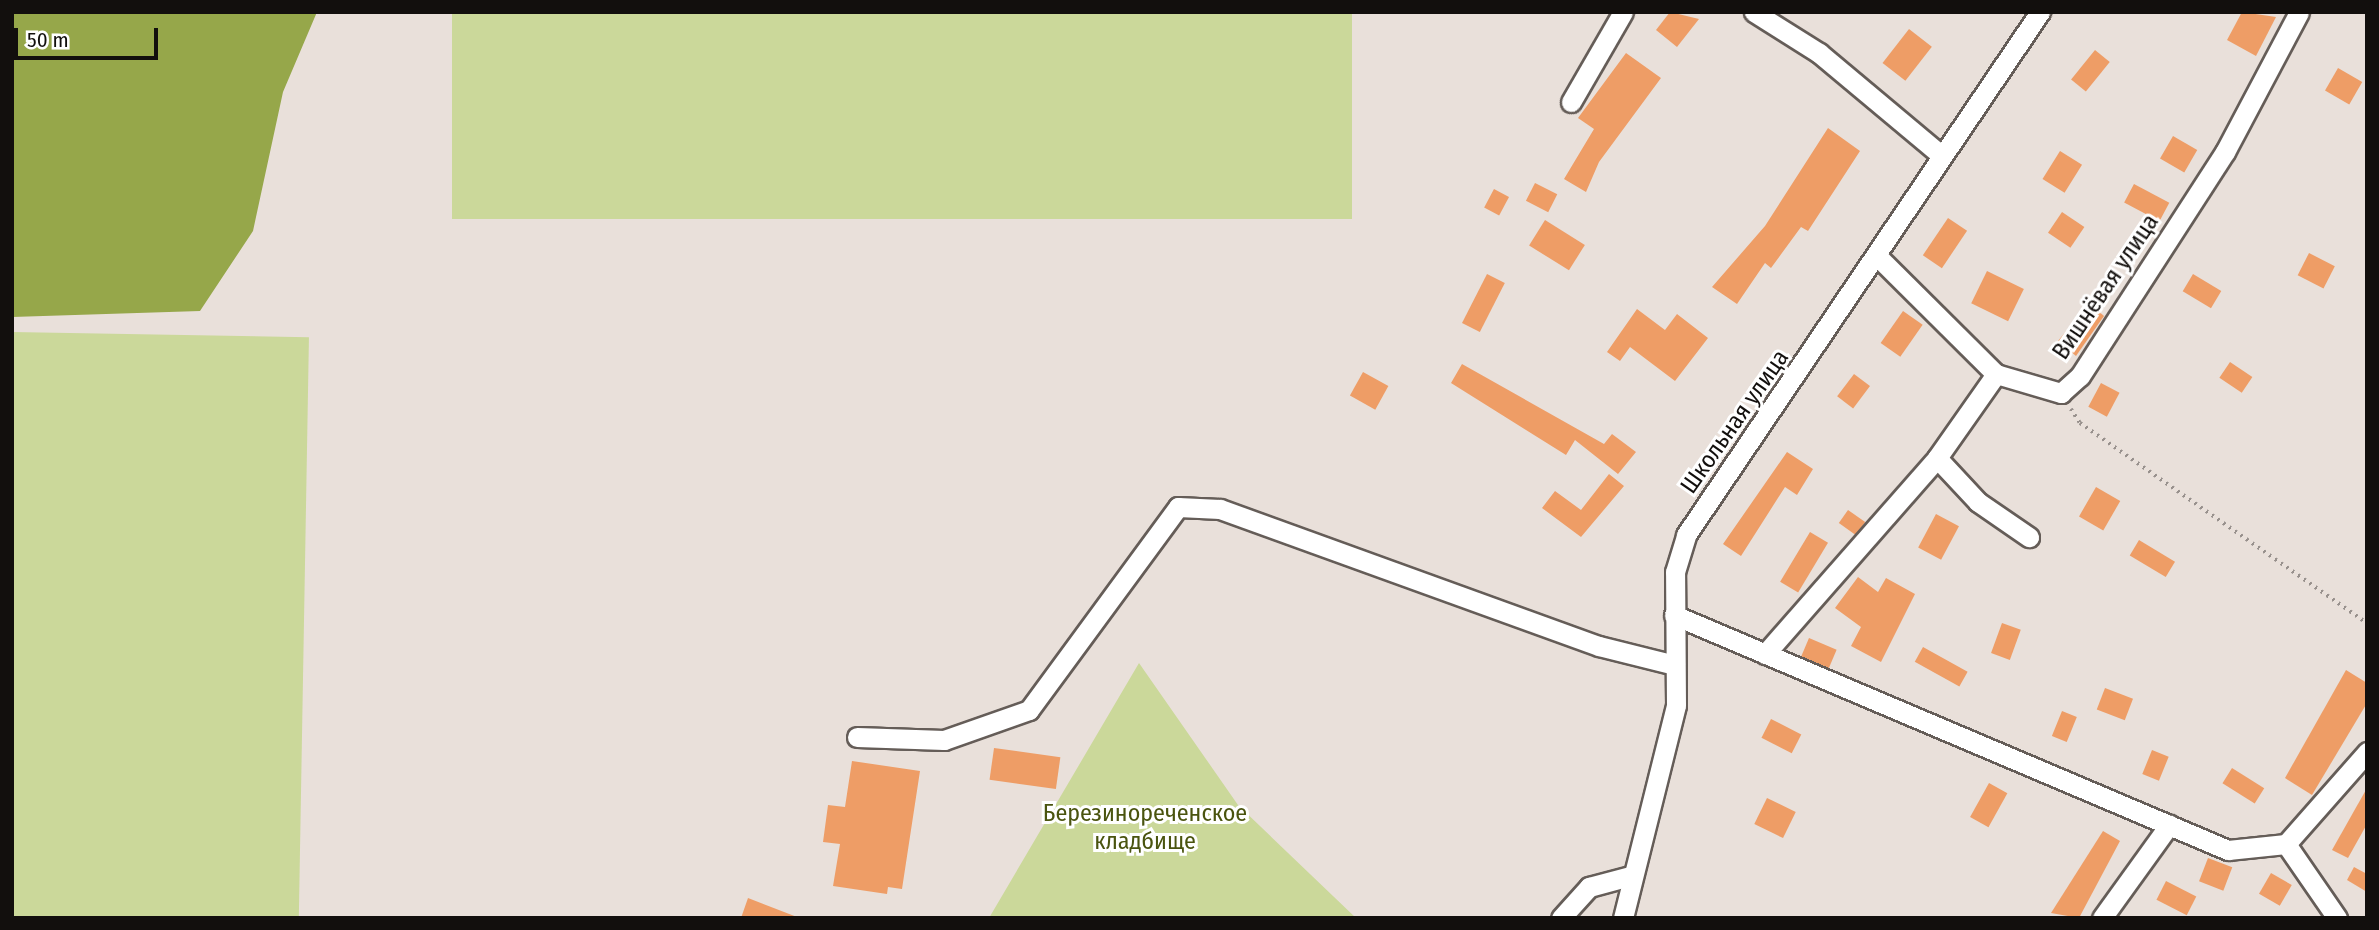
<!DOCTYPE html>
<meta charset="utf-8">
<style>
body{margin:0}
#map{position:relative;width:2379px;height:930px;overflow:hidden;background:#e9e0da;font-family:"Fira Sans Condensed",sans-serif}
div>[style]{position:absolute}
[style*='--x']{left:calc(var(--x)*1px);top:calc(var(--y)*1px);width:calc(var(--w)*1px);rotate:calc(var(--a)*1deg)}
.green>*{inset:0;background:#cbd89a;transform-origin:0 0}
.forest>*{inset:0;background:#96a74a}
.building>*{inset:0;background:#ee9d66;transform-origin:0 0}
.path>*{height:3.5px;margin-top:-1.75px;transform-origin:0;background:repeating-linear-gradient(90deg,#98918d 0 2px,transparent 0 7px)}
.roads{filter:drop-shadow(2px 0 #655d58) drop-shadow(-2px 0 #655d58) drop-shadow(0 2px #655d58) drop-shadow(0 -2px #655d58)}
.minor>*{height:19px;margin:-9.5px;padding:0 9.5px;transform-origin:9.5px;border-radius:9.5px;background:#fff}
span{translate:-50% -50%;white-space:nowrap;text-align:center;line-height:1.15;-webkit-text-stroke:6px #fff;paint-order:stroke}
.street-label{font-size:24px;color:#120f0d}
.park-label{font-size:24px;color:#4a540f}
.frame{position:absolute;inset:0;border:14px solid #120f0d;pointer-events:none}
.scale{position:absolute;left:14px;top:28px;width:144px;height:32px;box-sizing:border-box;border:4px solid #120f0d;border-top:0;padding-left:9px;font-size:21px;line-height:24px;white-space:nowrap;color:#120f0d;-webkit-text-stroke:5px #fff;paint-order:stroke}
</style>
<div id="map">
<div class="green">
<div style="left:452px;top:12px;width:900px;height:207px"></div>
<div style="left:12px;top:332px;width:297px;height:586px;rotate:1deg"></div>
<div style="clip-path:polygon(1139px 663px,1238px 805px,1356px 918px,989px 918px)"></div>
</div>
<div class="forest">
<div style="clip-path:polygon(12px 12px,317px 12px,283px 92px,253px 231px,200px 311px,12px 317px)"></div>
</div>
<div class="building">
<div style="clip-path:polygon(1670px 12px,1699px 19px,1677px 47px,1656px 30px)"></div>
<div style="clip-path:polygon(2242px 12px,2276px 17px,2256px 56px,2227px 40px)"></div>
<div style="left:1909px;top:29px;width:29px;height:43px;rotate:38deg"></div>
<div style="left:2095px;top:50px;width:19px;height:38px;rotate:39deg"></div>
<div style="clip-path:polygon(1626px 53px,1661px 78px,1599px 162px,1586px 192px,1564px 179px,1594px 129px,1578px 118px)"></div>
<div style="left:2338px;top:68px;width:28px;height:26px;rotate:30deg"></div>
<div style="clip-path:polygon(1828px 128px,1860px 151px,1808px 231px,1801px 227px,1771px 268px,1765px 263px,1737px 304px,1712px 287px,1765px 226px)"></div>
<div style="left:2173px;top:136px;width:28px;height:26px;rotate:30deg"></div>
<div style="left:2060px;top:151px;width:26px;height:33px;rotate:32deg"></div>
<div style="left:1535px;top:183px;width:25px;height:20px;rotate:27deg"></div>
<div style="left:2134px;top:184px;width:40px;height:21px;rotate:28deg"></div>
<div style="left:1494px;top:189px;width:17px;height:21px;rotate:28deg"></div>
<div style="left:2062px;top:212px;width:27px;height:25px;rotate:34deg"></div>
<div style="left:1948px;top:218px;width:23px;height:45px;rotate:34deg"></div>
<div style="left:1545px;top:220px;width:47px;height:30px;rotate:32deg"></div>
<div style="left:2309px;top:253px;width:29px;height:25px;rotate:27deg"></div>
<div style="left:1987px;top:271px;width:41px;height:36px;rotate:26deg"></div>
<div style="left:1487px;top:274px;width:20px;height:55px;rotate:27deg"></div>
<div style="left:2193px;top:274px;width:33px;height:20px;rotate:31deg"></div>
<div style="clip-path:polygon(2089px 303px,2104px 316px,2076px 356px,2058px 341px)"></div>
<div style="clip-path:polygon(1637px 309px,1665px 330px,1677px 314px,1708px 338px,1675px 381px,1630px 347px,1620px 361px,1607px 352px)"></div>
<div style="left:1903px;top:311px;width:24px;height:39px;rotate:35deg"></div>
<div style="left:2230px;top:362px;width:27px;height:19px;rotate:34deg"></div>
<div style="clip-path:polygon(1462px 364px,1604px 444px,1612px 434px,1636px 452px,1618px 474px,1575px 440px,1566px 455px,1451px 383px)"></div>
<div style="left:1363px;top:372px;width:29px;height:27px;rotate:29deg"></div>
<div style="left:1854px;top:374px;width:20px;height:28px;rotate:37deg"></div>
<div style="left:2101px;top:383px;width:21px;height:27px;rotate:28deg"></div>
<div style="clip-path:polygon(1787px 452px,1813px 469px,1797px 495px,1785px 487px,1741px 556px,1723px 544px)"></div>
<div style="clip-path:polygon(1609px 474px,1624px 486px,1581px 537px,1542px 508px,1555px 491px,1581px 510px)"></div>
<div style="left:2096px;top:487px;width:28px;height:34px;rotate:30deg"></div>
<div style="left:1848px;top:510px;width:21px;height:16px;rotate:35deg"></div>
<div style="left:1936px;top:514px;width:26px;height:38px;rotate:28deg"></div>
<div style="left:1810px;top:532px;width:21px;height:58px;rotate:31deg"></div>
<div style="left:2139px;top:540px;width:42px;height:18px;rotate:31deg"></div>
<div style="clip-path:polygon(1858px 577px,1878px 592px,1886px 578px,1915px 594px,1881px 662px,1851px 646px,1861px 627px,1835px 608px)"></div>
<div style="left:2002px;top:623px;width:20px;height:32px;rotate:20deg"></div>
<div style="left:1809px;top:638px;width:30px;height:20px;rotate:23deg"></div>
<div style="left:1923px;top:647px;width:51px;height:17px;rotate:29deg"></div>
<div style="clip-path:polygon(2346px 670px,2367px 683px,2367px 703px,2312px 795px,2285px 778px)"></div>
<div style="left:2105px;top:688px;width:30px;height:23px;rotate:21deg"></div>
<div style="left:2062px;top:711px;width:16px;height:27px;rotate:22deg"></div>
<div style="left:1771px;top:719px;width:34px;height:21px;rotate:27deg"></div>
<div style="left:994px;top:748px;width:67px;height:32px;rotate:8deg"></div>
<div style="left:2152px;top:750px;width:18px;height:26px;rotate:22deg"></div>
<div style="clip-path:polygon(852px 761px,920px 771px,902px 889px,888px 887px,887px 894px,833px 886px,840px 844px,823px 842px,828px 805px,845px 807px)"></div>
<div style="left:2232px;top:768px;width:38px;height:18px;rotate:32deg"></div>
<div style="left:1989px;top:783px;width:21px;height:39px;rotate:29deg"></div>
<div style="clip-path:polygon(2367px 788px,2367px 824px,2348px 858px,2332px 850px)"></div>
<div style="left:1767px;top:798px;width:32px;height:29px;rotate:26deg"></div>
<div style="clip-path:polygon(2103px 831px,2120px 841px,2079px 918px,2051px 913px)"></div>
<div style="left:2208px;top:858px;width:26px;height:25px;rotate:21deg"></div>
<div style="clip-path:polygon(2354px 867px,2367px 874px,2367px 892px,2347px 880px)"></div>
<div style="left:2271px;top:873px;width:24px;height:24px;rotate:30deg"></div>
<div style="left:2166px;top:881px;width:34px;height:21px;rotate:27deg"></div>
<div style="clip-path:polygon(748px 898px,797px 917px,797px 918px,741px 918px)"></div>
</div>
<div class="path">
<div style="--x:2071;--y:409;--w:17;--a:57"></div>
<div style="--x:2080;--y:423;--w:350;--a:34.9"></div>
</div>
<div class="roads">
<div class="minor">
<div style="--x:1754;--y:12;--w:77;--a:32.2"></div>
<div style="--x:1819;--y:53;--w:160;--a:39.9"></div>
<div style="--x:1571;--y:102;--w:104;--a:-60"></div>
<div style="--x:1879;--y:258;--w:165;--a:44.8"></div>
<div style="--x:1937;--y:458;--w:60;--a:47"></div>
<div style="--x:1978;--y:502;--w:62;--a:34.5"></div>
<div style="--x:1674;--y:615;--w:602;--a:22.99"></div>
<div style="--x:2228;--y:850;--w:58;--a:-5.9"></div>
<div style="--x:2286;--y:844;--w:90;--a:55.4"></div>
<div style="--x:1765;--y:654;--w:261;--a:-48.7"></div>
<div style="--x:1937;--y:458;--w:103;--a:-54.9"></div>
<div style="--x:1996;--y:374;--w:68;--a:16.3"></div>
<div style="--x:2061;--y:393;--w:25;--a:-42"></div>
<div style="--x:2080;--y:376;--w:267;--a:-57.1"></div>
<div style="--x:2225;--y:152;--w:158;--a:-62.1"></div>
<div style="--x:857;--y:737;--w:87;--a:2"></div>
<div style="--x:944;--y:740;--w:90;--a:-19.4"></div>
<div style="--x:1029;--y:710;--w:252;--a:-53.7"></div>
<div style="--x:1178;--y:507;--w:42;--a:2.7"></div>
<div style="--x:1220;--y:509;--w:403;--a:19.9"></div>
<div style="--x:1599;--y:646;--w:78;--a:14"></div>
<div style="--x:2286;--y:844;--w:123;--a:-48.6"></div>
<div style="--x:1561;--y:918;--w:42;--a:-47.9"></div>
<div style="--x:1589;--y:887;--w:42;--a:-15"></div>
<div style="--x:1623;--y:918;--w:219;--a:-76"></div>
<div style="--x:1676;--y:705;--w:133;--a:-90.4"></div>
<div style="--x:1675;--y:572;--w:39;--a:-73"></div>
<div style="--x:1686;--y:535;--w:632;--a:-55.91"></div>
<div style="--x:2102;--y:918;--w:115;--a:-54.2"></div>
</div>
</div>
<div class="street-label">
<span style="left:2106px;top:287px;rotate:-56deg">Вишнёвая улица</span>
<span style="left:1735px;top:422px;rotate:-55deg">Школьная улица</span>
</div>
<div class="park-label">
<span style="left:1145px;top:828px">Березинореченское<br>кладбище</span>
</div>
<div class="frame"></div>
<div class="scale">50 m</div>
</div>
